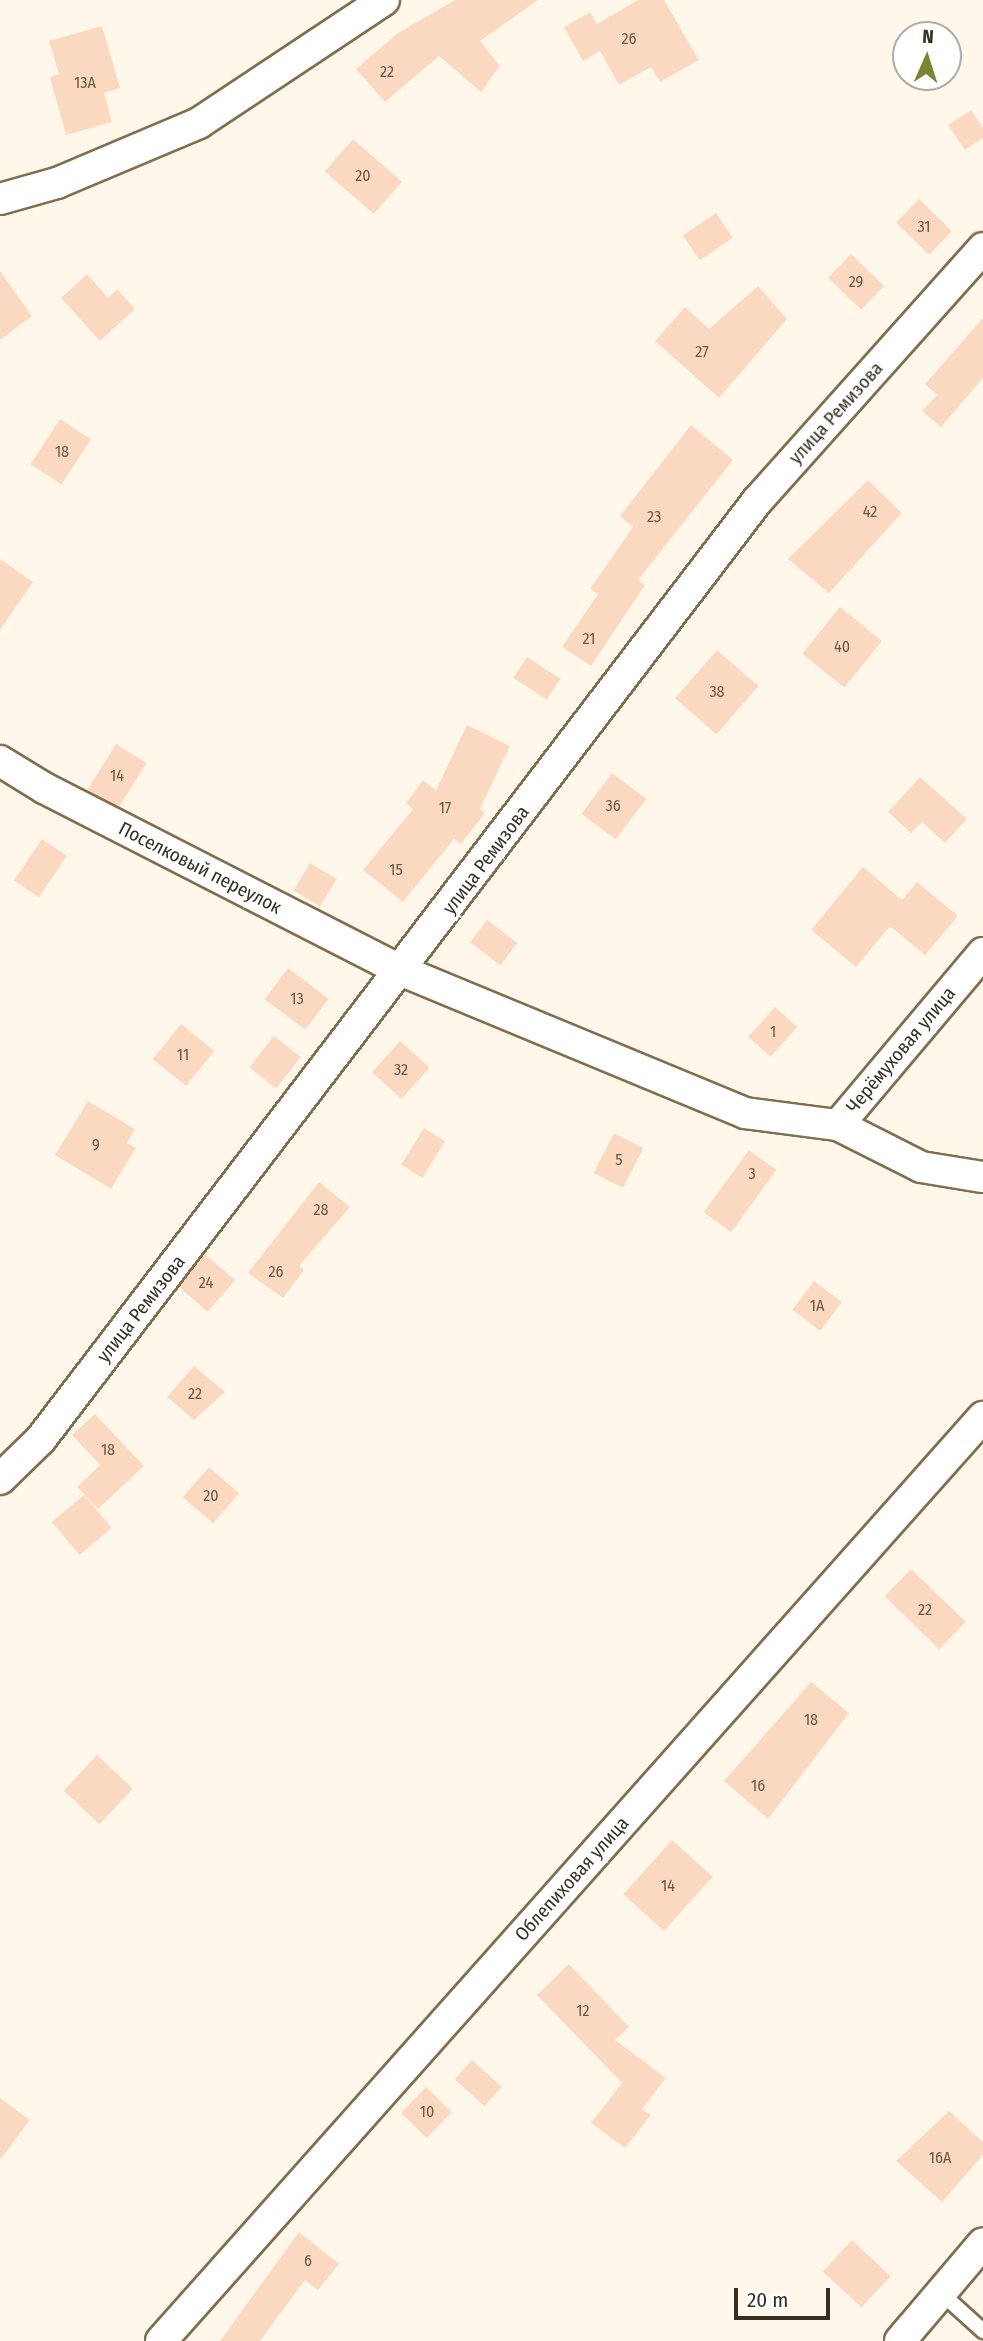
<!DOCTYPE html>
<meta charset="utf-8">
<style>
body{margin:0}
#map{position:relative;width:983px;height:2341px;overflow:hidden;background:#fef7ea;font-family:"Fira Sans Condensed",sans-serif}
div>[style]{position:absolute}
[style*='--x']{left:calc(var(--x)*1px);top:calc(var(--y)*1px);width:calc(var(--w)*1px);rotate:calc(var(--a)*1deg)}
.building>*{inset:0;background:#fbd9c1;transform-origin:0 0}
.roads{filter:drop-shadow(2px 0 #7f6f50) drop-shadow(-2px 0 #7f6f50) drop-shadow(0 2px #7f6f50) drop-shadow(0 -2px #7f6f50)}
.service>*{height:14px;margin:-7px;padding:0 7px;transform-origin:7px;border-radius:7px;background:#fff}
.minor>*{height:30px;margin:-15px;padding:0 15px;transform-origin:15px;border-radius:15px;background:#fff}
span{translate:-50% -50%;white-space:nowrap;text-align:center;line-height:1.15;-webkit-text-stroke:6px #fff;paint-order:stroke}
.number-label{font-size:16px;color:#675a4a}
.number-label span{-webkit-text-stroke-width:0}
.street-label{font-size:19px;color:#362f22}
.north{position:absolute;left:892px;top:21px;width:70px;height:70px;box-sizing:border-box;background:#fff;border:2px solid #afaca7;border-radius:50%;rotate:3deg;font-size:19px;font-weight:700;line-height:28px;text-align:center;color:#362f22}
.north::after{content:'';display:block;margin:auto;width:24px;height:32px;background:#7c8531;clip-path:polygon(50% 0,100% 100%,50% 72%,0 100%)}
.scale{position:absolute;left:734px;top:2288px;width:96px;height:32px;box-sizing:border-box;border:4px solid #362f22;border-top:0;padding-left:9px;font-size:21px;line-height:24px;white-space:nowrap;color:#362f22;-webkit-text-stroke:5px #fff;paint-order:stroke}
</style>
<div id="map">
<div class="building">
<div style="clip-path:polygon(455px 0,538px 0,480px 41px,500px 66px,481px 92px,439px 56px,385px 102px,356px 69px,398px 33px)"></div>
<div style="clip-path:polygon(638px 0,664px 0,699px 60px,660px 82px,651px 67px,619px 85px,600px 51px,583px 61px,564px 27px,590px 12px,597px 24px)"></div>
<div style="clip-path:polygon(102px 26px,120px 88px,104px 93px,112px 122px,66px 135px,50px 77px,59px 74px,49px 41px)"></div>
<div style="clip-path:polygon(971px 110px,983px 128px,983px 138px,965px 150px,948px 125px)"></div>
<div style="left:353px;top:139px;width:65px;height:43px;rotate:41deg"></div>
<div style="left:919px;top:199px;width:46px;height:33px;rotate:44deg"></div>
<div style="left:716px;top:213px;width:30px;height:40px;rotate:56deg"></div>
<div style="left:851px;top:254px;width:46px;height:33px;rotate:44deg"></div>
<div style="clip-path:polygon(0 271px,32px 316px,0 340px)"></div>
<div style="clip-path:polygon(87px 274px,108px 298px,117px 289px,135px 309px,100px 341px,61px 298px)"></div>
<div style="clip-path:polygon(758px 286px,787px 319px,719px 398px,655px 341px,685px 307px,709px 329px)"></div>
<div style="clip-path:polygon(983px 318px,983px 378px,941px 427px,922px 411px,937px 395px,925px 384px)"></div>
<div style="left:60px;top:419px;width:37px;height:54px;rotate:33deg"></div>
<div style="clip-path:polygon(691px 425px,733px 460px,638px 580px,645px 585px,591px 666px,562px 647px,598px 594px,590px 589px,633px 527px,620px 516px)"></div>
<div style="clip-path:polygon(868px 480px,902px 513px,829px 593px,788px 559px)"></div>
<div style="clip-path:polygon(0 559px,33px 582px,0 630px)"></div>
<div style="left:840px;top:607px;width:54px;height:60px;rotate:39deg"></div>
<div style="left:717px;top:650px;width:55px;height:64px;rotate:41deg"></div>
<div style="left:527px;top:657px;width:40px;height:25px;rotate:33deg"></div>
<div style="clip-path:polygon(467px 725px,510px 746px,480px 809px,485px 813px,461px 844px,454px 839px,403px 902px,363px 870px,413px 809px,406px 803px,423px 780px,436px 790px)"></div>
<div style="left:116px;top:744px;width:36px;height:54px;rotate:32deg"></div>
<div style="left:612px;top:773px;width:43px;height:51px;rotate:37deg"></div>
<div style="clip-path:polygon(920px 777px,967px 819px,945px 843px,922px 822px,911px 833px,888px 812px)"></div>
<div style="left:42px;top:839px;width:30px;height:50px;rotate:34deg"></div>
<div style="left:310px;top:863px;width:31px;height:32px;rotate:31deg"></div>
<div style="clip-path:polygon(863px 867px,902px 900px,917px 882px,958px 916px,925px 955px,890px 926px,856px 967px,811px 930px)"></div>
<div style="left:487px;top:920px;width:38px;height:28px;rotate:37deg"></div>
<div style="left:288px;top:968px;width:51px;height:39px;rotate:37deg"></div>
<div style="left:775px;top:1007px;width:30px;height:40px;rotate:42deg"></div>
<div style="left:181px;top:1024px;width:43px;height:45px;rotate:39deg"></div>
<div style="left:274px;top:1036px;width:34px;height:40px;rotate:38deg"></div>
<div style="left:400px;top:1041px;width:40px;height:42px;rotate:42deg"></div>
<div style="clip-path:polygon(88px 1101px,135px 1129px,127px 1143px,136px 1148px,111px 1189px,55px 1155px)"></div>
<div style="left:424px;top:1128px;width:25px;height:43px;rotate:32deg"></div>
<div style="left:614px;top:1133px;width:33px;height:45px;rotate:27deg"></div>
<div style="left:749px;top:1150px;width:34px;height:77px;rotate:36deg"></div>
<div style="clip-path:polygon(319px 1182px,350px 1207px,299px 1266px,304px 1270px,283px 1298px,248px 1273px)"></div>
<div style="left:205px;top:1254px;width:40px;height:42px;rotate:41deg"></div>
<div style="left:814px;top:1281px;width:35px;height:36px;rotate:37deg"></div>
<div style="clip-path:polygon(194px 1366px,225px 1392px,194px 1420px,167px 1397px)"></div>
<div style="clip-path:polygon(95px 1414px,144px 1466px,98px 1509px,77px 1487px,100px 1465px,72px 1435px)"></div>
<div style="left:209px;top:1467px;width:40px;height:40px;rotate:41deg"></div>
<div style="left:84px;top:1495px;width:43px;height:42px;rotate:50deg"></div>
<div style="left:911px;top:1569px;width:76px;height:38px;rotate:44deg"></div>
<div style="clip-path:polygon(811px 1682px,849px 1713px,768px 1819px,724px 1781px)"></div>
<div style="left:97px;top:1755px;width:49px;height:49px;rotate:43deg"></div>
<div style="left:672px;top:1840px;width:55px;height:73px;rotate:42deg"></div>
<div style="clip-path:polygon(569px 1964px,629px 2027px,615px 2040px,666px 2078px,642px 2109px,651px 2115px,625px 2148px,591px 2123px,622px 2083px,537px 1995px)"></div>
<div style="left:472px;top:2060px;width:40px;height:26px;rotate:42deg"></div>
<div style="left:426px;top:2087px;width:36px;height:36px;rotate:44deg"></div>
<div style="clip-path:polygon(0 2098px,30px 2120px,0 2160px)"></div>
<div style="clip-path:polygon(949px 2111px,983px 2142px,983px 2155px,942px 2202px,896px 2161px)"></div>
<div style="clip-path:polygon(299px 2232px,339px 2264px,318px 2290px,305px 2280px,260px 2341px,220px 2341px)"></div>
<div style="left:852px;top:2240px;width:53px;height:43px;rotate:43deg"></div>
</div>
<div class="roads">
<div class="service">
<div style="--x:941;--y:2293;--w:57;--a:42.1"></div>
</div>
<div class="minor">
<div style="--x:0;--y:199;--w:59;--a:-15.7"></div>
<div style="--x:57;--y:183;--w:154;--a:-22.9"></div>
<div style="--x:199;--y:123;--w:222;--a:-33.6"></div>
<div style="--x:0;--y:761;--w:52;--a:31.5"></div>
<div style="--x:44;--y:788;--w:402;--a:27.1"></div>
<div style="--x:402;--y:971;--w:371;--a:22.5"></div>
<div style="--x:745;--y:1113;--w:94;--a:7.4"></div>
<div style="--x:983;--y:953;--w:225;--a:130.1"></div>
<div style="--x:838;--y:1125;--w:93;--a:26.8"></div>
<div style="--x:921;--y:1167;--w:63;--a:9.2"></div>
<div style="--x:0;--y:1479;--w:57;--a:-44.3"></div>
<div style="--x:41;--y:1439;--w:1181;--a:-52.64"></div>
<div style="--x:758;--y:500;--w:338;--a:-48.2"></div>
<div style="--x:161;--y:2341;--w:1237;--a:-48.34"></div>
<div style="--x:900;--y:2341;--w:128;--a:-49.7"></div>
</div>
</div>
<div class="number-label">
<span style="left:629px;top:39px">26</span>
<span style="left:387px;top:72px">22</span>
<span style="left:85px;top:83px">13А</span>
<span style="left:363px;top:176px">20</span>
<span style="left:924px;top:227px">31</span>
<span style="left:856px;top:282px">29</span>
<span style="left:702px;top:352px">27</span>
<span style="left:62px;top:452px">18</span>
<span style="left:870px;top:512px">42</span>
<span style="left:654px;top:517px">23</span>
<span style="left:589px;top:639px">21</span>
<span style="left:842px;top:647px">40</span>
<span style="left:717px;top:692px">38</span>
<span style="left:117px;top:776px">14</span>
<span style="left:613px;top:806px">36</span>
<span style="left:445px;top:808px">17</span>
<span style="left:396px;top:870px">15</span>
<span style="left:297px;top:999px">13</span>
<span style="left:773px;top:1032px">1</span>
<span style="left:183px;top:1055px">11</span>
<span style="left:401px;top:1070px">32</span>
<span style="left:96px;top:1145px">9</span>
<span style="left:619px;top:1160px">5</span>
<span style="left:752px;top:1174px">3</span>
<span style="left:321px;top:1210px">28</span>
<span style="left:276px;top:1272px">26</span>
<span style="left:206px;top:1283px">24</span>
<span style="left:817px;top:1306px">1А</span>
<span style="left:195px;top:1394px">22</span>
<span style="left:108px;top:1450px">18</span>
<span style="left:211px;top:1496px">20</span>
<span style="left:925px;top:1610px">22</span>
<span style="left:811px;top:1720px">18</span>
<span style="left:758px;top:1786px">16</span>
<span style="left:668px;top:1886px">14</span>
<span style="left:583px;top:2011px">12</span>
<span style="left:427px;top:2112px">10</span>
<span style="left:940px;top:2158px">16А</span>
<span style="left:308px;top:2261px">6</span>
</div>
<div class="street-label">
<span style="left:836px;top:413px;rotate:-48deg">улица Ремизова</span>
<span style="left:486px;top:860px;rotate:-53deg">улица Ремизова</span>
<span style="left:200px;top:868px;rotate:27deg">Поселковый переулок</span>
<span style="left:901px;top:1050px;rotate:-50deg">Черёмуховая улица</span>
<span style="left:141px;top:1309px;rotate:-52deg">улица Ремизова</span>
<span style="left:572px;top:1879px;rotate:-48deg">Облепиховая улица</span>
</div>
<div class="north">N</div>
<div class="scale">20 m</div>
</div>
